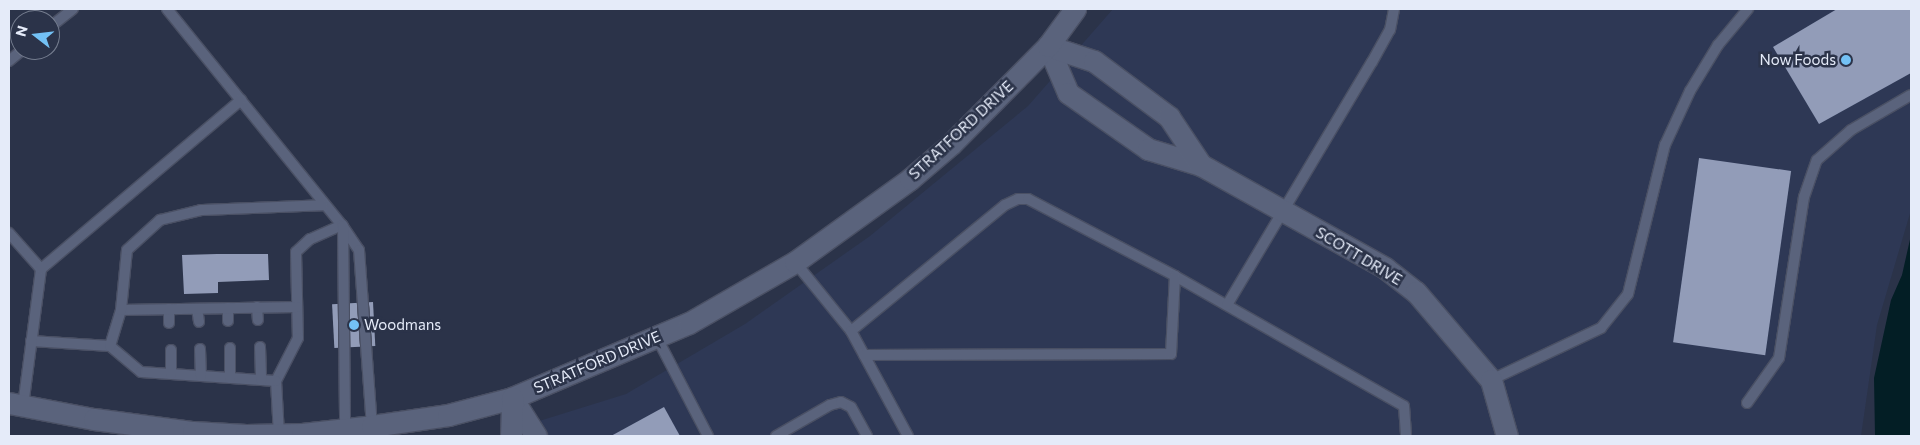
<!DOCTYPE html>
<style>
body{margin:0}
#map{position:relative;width:1920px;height:445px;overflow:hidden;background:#2b3349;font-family:Commissioner,sans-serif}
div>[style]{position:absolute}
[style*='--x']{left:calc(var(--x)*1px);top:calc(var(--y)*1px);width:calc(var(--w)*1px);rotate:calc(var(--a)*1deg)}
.built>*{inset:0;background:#2e3855}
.water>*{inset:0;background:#031e25}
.building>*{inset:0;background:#929cb8;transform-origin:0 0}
.roads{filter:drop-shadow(1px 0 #4a5064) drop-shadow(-1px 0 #4a5064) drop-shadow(0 1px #4a5064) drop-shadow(0 -1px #4a5064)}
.lane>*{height:10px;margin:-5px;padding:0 5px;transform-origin:5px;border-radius:5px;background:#5a637c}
.street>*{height:21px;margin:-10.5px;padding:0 10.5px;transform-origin:10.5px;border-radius:10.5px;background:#5a637c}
.dots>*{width:14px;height:14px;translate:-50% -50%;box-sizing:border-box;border:2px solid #2b3349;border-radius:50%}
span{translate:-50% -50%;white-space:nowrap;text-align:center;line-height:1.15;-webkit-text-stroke:5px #2b3349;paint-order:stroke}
.poi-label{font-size:15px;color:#e5ebf9}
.right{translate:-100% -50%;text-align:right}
.left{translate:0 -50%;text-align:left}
.street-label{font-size:15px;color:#e5ebf9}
.frame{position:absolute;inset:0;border:10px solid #e5ebf9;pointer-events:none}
.north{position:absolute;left:10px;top:10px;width:50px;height:50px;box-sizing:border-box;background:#2b3349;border:1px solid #757d8f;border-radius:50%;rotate:286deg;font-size:14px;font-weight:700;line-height:20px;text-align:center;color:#e5ebf9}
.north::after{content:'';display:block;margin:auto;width:18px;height:22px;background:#73c1f5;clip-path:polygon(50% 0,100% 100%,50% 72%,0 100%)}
</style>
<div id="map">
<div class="built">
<div style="clip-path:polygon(1113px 9px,1911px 9px,1911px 210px,1877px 325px,1861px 436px,539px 436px,536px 422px,626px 394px,745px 324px,870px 236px,1028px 106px)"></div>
</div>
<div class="water">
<div style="clip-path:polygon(1911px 235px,1911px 436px,1875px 436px,1874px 378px,1891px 300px,1902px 275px)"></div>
</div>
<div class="building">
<div style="clip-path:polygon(1837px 9px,1911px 9px,1911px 73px,1819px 124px,1773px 47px)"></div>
<div style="left:1699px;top:158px;width:93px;height:186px;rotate:8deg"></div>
<div style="clip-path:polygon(217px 254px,268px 254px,269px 280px,218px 282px,218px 293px,184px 294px,182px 255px)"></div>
<div style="left:373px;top:302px;width:44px;height:41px;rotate:87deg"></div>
<div style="clip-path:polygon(664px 407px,680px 436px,611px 436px)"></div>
</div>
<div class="roads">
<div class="lane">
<div style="--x:167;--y:9;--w:278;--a:51"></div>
<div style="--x:342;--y:225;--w:35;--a:156"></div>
<div style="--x:310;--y:239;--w:19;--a:137"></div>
<div style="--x:296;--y:252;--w:86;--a:88.7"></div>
<div style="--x:298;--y:338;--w:48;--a:117.1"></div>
<div style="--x:276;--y:381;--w:53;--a:86.8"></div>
<div style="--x:50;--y:27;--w:29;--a:-38"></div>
<div style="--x:9;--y:61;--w:17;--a:-40"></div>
<div style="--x:342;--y:225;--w:30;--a:56"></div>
<div style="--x:359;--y:250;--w:176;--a:85.8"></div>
<div style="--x:343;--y:226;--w:203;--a:89.4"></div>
<div style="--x:9;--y:233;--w:48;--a:48.4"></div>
<div style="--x:795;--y:262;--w:89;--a:50.9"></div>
<div style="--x:851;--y:331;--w:199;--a:-39.3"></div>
<div style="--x:1005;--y:205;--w:14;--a:-25"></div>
<div style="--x:1018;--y:199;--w:10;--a:0"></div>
<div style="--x:1028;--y:199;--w:166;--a:27.6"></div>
<div style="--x:1175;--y:276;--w:263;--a:29.6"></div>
<div style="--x:1404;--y:406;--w:30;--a:86"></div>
<div style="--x:1227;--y:305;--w:283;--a:-59.2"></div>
<div style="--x:1372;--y:62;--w:37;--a:-61"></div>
<div style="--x:1390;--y:30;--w:21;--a:-79"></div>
<div style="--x:257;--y:307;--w:13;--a:86"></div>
<div style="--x:228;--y:308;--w:13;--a:90"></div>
<div style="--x:169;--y:309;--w:14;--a:90"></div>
<div style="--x:197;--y:309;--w:13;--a:81"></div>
<div style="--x:121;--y:310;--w:176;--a:-1"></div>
<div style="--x:851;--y:331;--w:119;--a:61.5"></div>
<div style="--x:657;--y:338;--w:110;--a:62.5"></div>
<div style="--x:31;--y:341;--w:79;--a:3.6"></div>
<div style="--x:110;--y:346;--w:40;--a:40"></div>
<div style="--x:141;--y:372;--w:135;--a:3.8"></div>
<div style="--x:110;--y:346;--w:38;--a:-73"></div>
<div style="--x:121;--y:310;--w:60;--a:-84.3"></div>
<div style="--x:127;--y:250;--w:45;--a:-42.3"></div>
<div style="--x:160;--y:220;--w:42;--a:-13.7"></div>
<div style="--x:201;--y:210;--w:122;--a:-2.3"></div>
<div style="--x:260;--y:347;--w:33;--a:88"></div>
<div style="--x:230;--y:348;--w:30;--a:90"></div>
<div style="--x:200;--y:349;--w:27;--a:88"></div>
<div style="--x:171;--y:350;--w:24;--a:90"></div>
<div style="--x:864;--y:355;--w:307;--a:-0.2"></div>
<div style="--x:1171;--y:354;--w:78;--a:-87.1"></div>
<div style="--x:1491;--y:380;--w:122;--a:-25.3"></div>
<div style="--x:1601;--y:328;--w:43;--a:-51.5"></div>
<div style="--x:1628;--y:294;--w:154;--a:-76.1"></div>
<div style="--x:1665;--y:145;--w:60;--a:-65.2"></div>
<div style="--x:1690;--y:91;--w:54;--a:-58.7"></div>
<div style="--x:1718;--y:45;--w:47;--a:-50.2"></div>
<div style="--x:1747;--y:403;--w:55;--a:-54.6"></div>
<div style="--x:1779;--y:358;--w:163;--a:-81.2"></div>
<div style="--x:1804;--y:197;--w:39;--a:-71"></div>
<div style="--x:1817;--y:160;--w:45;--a:-41.4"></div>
<div style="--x:1851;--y:130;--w:69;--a:-30.3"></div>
<div style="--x:23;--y:406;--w:138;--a:-82.5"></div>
<div style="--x:41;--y:269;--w:262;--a:-40.2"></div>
<div style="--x:776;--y:436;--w:62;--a:-29.9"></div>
<div style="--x:830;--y:405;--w:11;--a:-15"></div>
<div style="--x:841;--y:402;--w:11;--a:27"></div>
<div style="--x:851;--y:407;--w:33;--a:61"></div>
</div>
<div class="street">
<div style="--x:1048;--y:46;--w:51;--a:66.9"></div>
<div style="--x:1068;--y:93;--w:98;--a:35"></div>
<div style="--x:1148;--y:149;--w:55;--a:16.8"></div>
<div style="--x:1201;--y:165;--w:211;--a:29.2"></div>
<div style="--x:1385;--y:268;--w:39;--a:38"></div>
<div style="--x:1416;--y:292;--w:116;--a:49.6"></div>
<div style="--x:1491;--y:380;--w:58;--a:74.1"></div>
<div style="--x:1048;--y:46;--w:48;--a:18.1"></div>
<div style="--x:1094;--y:61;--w:94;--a:36.7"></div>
<div style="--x:1169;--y:117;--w:58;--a:56.3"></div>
<div style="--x:512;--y:398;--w:45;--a:57.7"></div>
<div style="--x:9;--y:403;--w:86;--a:10.7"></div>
<div style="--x:94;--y:419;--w:100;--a:7.5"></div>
<div style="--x:193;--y:432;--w:53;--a:3.2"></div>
<div style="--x:246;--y:435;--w:56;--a:-1"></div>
<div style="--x:302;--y:434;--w:70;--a:-6.5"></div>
<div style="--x:372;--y:426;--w:77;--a:-8.2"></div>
<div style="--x:448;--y:415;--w:66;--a:-14.9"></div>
<div style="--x:512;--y:398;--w:192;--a:-23"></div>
<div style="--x:689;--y:323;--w:122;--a:-29.9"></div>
<div style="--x:795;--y:262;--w:142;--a:-35.8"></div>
<div style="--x:910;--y:179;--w:54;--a:-40.5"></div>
<div style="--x:951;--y:144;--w:138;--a:-45.3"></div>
<div style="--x:1048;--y:46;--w:46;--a:-53.9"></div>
<div style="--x:511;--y:436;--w:38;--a:-88"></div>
</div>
</div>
<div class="dots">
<div style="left:1846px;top:60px;background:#73c1f5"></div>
<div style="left:354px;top:325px;background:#73c1f5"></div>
</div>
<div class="poi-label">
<span class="right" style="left:1836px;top:60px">Now Foods</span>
<span class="left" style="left:364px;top:325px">Woodmans</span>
</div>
<div class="street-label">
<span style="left:961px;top:130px;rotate:-43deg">STRATFORD DRIVE</span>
<span style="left:1359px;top:256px;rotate:31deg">SCOTT DRIVE</span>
<span style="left:597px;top:362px;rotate:-23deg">STRATFORD DRIVE</span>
</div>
<div class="frame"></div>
<div class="north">N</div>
</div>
